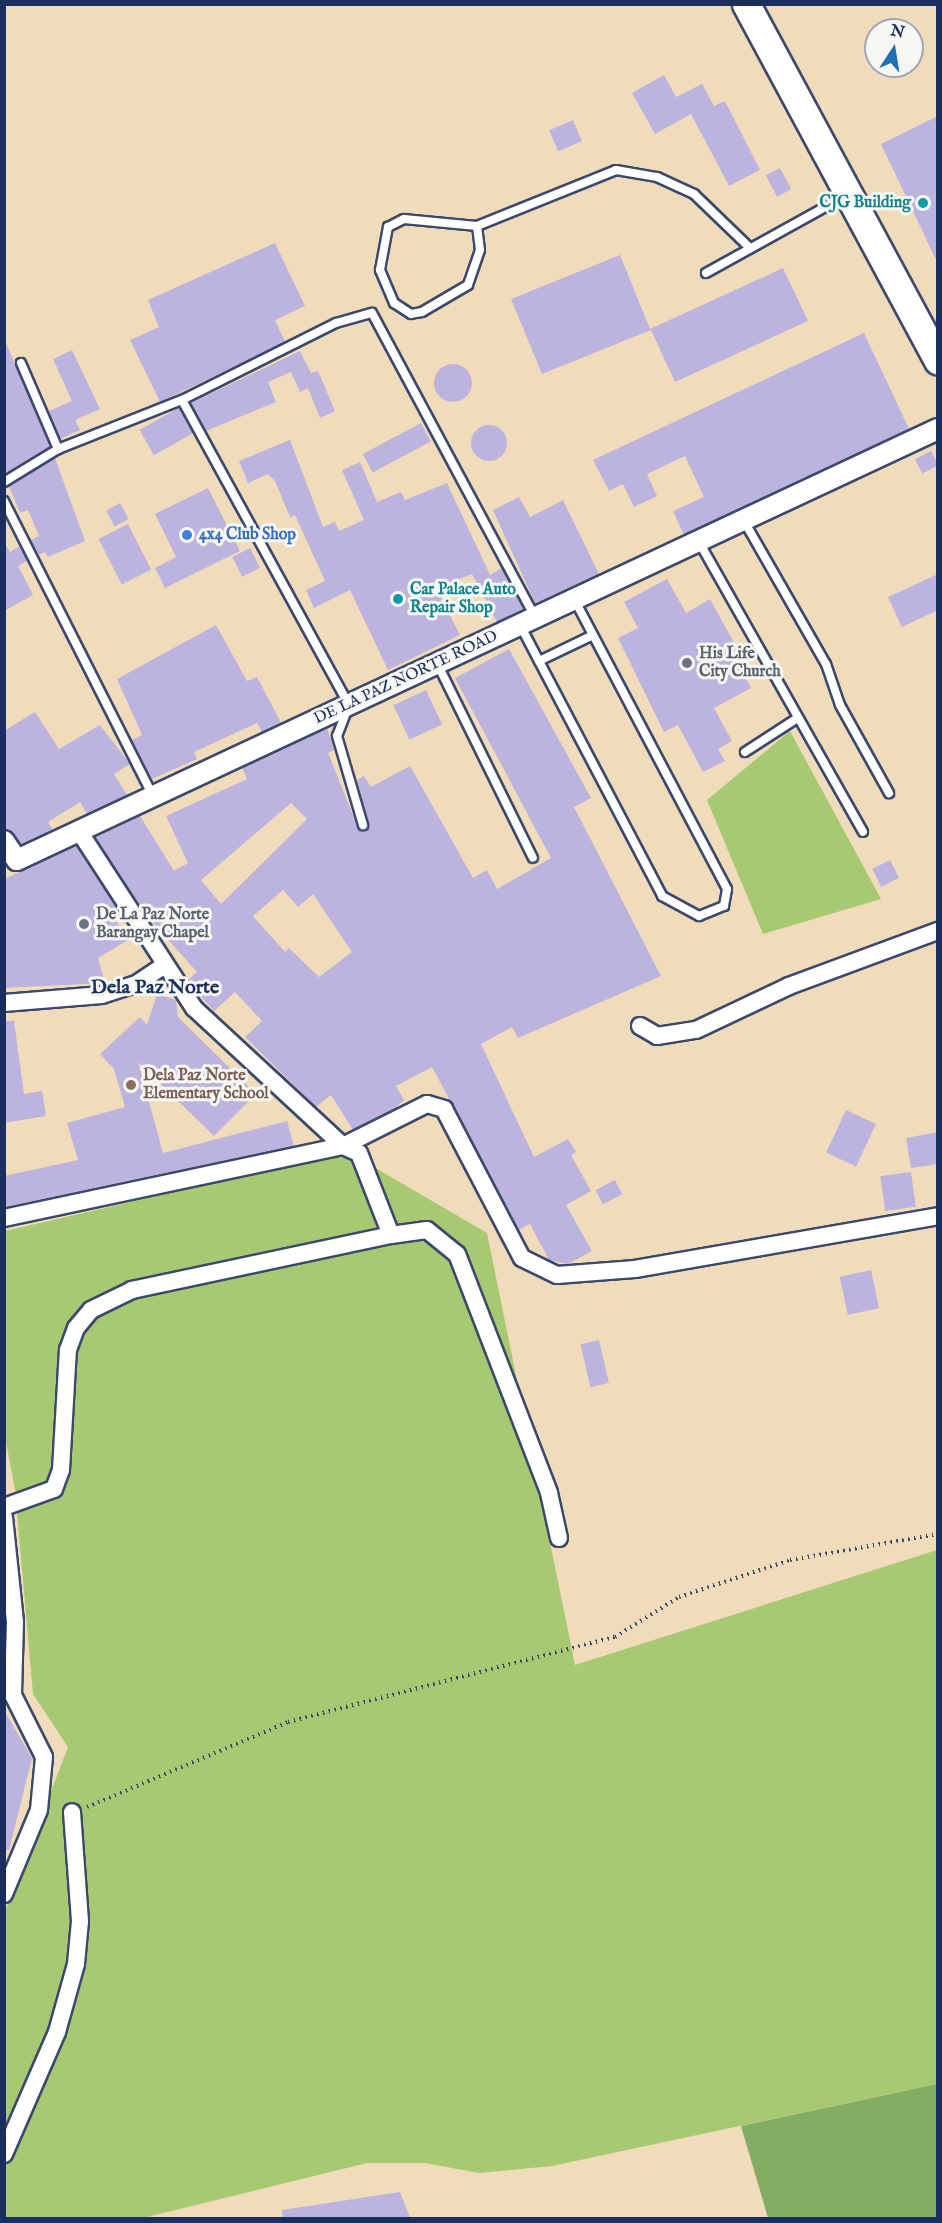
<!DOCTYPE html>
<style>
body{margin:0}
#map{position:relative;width:942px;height:2223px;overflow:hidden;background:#f0dcbb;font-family:"IM FELL English",serif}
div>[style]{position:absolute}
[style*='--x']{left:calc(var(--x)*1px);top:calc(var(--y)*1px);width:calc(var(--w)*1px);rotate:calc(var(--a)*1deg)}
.green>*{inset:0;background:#a6c972}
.forest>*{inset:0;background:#84ad64}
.building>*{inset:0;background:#bcb4df;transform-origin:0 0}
.round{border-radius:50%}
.path>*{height:4px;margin-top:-2px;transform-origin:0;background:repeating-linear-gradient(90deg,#3b496c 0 1.5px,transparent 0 6px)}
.roads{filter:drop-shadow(2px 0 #3b496c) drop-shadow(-2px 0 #3b496c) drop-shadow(0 2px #3b496c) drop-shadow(0 -2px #3b496c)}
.service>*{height:8px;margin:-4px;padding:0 4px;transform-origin:4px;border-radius:4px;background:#fff}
.minor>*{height:16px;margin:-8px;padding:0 8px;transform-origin:8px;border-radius:8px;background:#fff}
.tertiary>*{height:20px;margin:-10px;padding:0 10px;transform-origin:10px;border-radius:10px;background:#fff}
.trunk>*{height:27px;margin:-13.5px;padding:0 13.5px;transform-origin:13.5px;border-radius:13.5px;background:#fff}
.dots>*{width:16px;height:16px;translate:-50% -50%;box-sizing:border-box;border:3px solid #f6f6f2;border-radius:50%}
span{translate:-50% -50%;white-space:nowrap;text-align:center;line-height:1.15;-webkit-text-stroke:6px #f6f6f2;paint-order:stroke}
.culture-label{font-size:16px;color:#0d838f;font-weight:700}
.right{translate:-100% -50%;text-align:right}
.left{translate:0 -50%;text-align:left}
.shop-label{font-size:16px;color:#366cbe;font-weight:700}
.worship-label{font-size:16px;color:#5b616d;font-weight:700}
.street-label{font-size:16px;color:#1b2f5e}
.education-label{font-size:16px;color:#785e54;font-weight:700}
.quarter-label{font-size:20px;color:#1b2f5e;font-weight:700}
.frame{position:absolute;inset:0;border:6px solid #1b2f5e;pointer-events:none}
.north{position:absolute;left:864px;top:18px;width:60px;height:60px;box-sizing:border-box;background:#f6f6f2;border:2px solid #9ea6b7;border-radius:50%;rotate:12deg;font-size:16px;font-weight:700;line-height:24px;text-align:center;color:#1b2f5e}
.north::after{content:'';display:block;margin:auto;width:21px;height:27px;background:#1f6fb2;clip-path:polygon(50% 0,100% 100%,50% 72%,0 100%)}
</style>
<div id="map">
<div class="green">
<div style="clip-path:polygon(790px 731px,881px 899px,763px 934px,707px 800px)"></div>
<div style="clip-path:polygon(348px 1152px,487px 1233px,575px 1665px,937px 1550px,937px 2084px,552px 2166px,479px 2173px,425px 2163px,367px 2163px,143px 2218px,5px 2218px,4px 1914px,68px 1747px,33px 1694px,15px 1490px,5px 1437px,5px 1231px)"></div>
</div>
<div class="forest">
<div style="clip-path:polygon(937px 2084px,937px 2218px,768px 2218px,741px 2126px)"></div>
</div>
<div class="building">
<div style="clip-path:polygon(664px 75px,676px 97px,702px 84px,714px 106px,725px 101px,760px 170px,729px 186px,691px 114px,655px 134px,632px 93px)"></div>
<div style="clip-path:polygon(936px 117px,938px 150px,938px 264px,881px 144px)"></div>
<div style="left:573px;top:120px;width:23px;height:26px;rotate:67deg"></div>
<div style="left:780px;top:168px;width:24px;height:16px;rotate:62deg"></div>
<div style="clip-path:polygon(275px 243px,305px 306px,275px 320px,285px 342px,160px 402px,130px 340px,159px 327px,148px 300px)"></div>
<div style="clip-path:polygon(620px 255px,650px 329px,783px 268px,808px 321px,675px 382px,651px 330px,542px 374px,511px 299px)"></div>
<div style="clip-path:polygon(864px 333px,909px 429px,684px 535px,673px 511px,704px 497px,685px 456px,647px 474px,657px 496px,634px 507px,623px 484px,609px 491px,593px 460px)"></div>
<div style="clip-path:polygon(4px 338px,50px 446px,4px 474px)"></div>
<div style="clip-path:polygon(72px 350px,100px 409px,75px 420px,80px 430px,60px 439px,49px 411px,72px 401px,53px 359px)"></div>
<div style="clip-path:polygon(300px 351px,311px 373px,318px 371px,335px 411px,320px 418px,308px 388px,300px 392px,291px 372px,268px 382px,276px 402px,206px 431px,191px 403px)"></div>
<div class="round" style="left:434px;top:364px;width:38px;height:38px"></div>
<div style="left:179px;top:408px;width:29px;height:45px;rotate:61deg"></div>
<div style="left:421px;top:423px;width:21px;height:66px;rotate:62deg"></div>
<div class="round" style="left:471px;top:425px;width:36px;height:36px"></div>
<div style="clip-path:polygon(290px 440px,323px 527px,335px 522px,339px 531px,364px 520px,342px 470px,360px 462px,377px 502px,401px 492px,405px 500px,447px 483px,490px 575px,502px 568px,523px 609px,497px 622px,472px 574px,436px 588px,460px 635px,388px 670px,350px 590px,314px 608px,306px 590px,325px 581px,295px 515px,290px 517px,275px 481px,268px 474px,248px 483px,239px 461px)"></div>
<div style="left:931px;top:451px;width:16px;height:18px;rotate:63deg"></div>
<div style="clip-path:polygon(55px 458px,85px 541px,48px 557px,45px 552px,39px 555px,31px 540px,39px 536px,28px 510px,20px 513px,9px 486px)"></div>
<div style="clip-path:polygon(208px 488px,240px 551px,165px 588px,155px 568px,176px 557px,155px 514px)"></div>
<div style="clip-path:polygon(519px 497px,530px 517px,563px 500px,599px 574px,535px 603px,493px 510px)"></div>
<div style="left:120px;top:503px;width:18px;height:16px;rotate:61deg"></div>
<div style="left:128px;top:524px;width:51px;height:33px;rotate:63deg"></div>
<div style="clip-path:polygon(4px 542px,10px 552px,20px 546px,27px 561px,18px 566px,33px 595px,4px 611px)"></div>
<div style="left:250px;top:548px;width:22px;height:20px;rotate:63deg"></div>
<div style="clip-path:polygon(938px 574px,938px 610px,902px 627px,888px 597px)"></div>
<div style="clip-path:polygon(667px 579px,686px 613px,710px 599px,738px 650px,749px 644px,757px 657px,739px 666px,751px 688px,714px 708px,732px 741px,718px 749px,725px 761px,703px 772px,678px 725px,664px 732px,618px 638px,638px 628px,624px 602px)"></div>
<div style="clip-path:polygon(216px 625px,247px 681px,257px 677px,281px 723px,262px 732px,257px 723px,194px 752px,197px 759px,152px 779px,132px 740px,142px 735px,117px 679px)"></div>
<div style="clip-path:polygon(evenodd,509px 649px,591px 798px,574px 807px,661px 976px,518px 1038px,512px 1027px,481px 1044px,534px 1157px,568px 1139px,576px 1152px,571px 1155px,591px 1191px,566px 1205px,592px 1251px,568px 1264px,549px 1260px,530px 1224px,519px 1230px,432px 1067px,396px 1086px,404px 1100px,394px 1109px,353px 1130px,331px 1095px,316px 1107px,245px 1037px,262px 1021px,235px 992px,214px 1011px,196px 991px,189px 979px,197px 972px,146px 915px,95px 837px,140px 816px,174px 871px,188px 863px,166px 816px,247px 779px,242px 768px,327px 728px,334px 750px,328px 753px,359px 830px,369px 824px,357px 780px,364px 776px,371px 787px,410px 766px,473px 878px,487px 870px,497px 889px,551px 858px,455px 678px,509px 649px,291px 803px,307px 819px,221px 904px,201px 880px,291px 803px,509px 649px,283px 890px,298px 907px,313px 894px,352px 952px,319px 977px,289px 948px,285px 952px,253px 916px,283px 890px)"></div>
<div style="left:426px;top:690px;width:38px;height:36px;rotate:65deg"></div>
<div style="clip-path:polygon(35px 712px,59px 749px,100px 725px,130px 764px,114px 774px,127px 795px,87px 814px,80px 802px,48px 822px,53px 830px,21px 845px,4px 829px,4px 731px)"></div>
<div style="clip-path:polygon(76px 846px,121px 915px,115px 919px,128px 940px,98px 958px,105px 983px,4px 988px,4px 879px)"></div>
<div style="left:890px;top:860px;width:20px;height:20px;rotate:63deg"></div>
<div style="clip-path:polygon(157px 994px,176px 1000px,178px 1017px,256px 1094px,214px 1136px,138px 1062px,163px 1153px,287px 1121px,294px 1146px,4px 1207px,4px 1176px,78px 1160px,67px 1123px,125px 1107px,114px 1069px,100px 1054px,140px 1017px,147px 1025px)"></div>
<div style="clip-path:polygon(4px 1021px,14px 1021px,24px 1094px,42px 1091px,46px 1116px,4px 1123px)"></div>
<div style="left:846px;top:1110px;width:33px;height:47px;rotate:25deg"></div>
<div style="clip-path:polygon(938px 1132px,938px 1164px,911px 1168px,906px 1138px)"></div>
<div style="left:911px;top:1172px;width:35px;height:31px;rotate:82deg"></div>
<div style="left:615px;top:1180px;width:16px;height:22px;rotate:63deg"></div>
<div style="left:871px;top:1270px;width:39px;height:32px;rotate:78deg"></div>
<div style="left:599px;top:1340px;width:44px;height:19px;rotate:77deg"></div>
<div style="clip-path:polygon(4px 1710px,32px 1758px,9px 1850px,4px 1850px)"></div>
<div style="clip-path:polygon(400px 2192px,410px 2218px,283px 2218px,282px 2210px)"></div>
</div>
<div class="path">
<div style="--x:87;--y:1807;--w:218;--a:-22.9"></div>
<div style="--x:288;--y:1722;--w:338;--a:-14.6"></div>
<div style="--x:615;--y:1637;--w:75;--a:-32"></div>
<div style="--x:679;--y:1597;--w:117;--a:-18.4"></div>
<div style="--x:790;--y:1560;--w:150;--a:-10"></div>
</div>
<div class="roads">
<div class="service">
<div style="--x:477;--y:226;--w:24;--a:83"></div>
<div style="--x:480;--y:250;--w:37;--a:109"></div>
<div style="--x:468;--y:285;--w:53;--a:149.6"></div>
<div style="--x:422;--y:312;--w:11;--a:170"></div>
<div style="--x:411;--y:314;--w:20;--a:-147"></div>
<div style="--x:394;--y:303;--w:36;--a:-113"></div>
<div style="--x:380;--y:270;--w:44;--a:-79.5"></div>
<div style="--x:388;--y:227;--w:18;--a:-27"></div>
<div style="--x:404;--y:219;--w:73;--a:5.5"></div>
<div style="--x:477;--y:226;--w:150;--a:-21.9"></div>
<div style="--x:616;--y:170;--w:42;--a:9.7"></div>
<div style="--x:657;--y:177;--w:41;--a:24.7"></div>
<div style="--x:694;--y:194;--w:78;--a:44"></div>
<div style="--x:706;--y:273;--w:159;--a:-29"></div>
<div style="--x:21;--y:363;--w:94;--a:66.7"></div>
<div style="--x:182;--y:400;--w:348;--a:61.3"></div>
<div style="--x:349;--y:705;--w:33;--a:111"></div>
<div style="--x:337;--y:736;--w:93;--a:73.7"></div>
<div style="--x:4;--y:482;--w:63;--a:-31.4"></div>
<div style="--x:58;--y:449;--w:133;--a:-21.6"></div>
<div style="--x:182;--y:400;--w:172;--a:-26.6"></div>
<div style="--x:336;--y:323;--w:37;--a:-16"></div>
<div style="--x:372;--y:313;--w:345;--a:61.8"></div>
<div style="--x:4;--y:501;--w:328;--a:63.2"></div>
<div style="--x:744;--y:521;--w:165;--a:60.2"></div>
<div style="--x:826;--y:664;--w:43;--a:71.1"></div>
<div style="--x:840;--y:705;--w:101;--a:60.9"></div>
<div style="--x:699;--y:542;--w:333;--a:60.5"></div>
<div style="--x:520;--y:625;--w:306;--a:62.3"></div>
<div style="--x:662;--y:896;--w:42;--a:28.4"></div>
<div style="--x:699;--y:916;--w:27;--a:-22"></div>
<div style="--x:724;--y:906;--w:17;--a:-80"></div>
<div style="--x:727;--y:889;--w:328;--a:-117.8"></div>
<div style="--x:539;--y:661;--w:58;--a:-25.7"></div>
<div style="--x:437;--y:663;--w:217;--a:63.8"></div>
<div style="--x:745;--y:752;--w:61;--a:-32.9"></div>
</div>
<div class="minor">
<div style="--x:79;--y:831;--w:211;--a:57"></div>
<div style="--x:194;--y:1008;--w:203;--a:42.8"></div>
<div style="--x:343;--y:1146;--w:17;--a:24"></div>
<div style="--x:359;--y:1153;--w:88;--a:68.7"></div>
<div style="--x:391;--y:1235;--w:36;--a:-8"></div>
<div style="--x:427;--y:1230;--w:38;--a:39"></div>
<div style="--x:457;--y:1254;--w:256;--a:68.9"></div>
<div style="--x:549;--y:1493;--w:46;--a:77.5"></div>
<div style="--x:4;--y:1003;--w:98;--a:-4.7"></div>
<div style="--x:102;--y:995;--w:38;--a:-18"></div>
<div style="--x:138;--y:983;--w:32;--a:-34"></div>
<div style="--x:640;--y:1026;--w:20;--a:30"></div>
<div style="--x:657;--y:1036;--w:39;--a:-9"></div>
<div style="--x:696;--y:1030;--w:103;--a:-25.3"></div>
<div style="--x:789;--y:986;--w:159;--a:-20.3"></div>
<div style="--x:4;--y:1218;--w:347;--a:-12"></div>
<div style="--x:343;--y:1146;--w:94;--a:-26.6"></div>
<div style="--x:427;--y:1104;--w:18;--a:16"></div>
<div style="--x:444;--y:1109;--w:168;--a:62.4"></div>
<div style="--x:522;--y:1258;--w:39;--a:26"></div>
<div style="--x:557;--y:1275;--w:78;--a:-4.4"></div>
<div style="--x:635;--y:1269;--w:308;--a:-9.9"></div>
<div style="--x:4;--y:1507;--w:53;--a:-19.8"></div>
<div style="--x:54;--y:1489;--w:20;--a:-70"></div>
<div style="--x:61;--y:1470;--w:120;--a:-86.7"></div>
<div style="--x:68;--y:1350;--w:23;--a:-70"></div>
<div style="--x:76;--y:1328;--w:23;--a:-50"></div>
<div style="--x:91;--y:1310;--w:46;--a:-26"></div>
<div style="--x:132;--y:1290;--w:265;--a:-12"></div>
<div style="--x:4;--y:1517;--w:106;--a:84"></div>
<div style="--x:15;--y:1622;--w:73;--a:91.6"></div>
<div style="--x:13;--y:1695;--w:69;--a:63.4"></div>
<div style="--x:44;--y:1757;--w:53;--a:95.4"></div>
<div style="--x:39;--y:1810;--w:91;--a:112.6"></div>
<div style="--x:4;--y:2154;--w:133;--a:-66.5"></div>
<div style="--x:57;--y:2032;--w:71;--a:-74.4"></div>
<div style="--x:76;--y:1964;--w:43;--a:-84.7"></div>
<div style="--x:80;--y:1921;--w:109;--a:-94.2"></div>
</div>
<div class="tertiary">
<div style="--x:4;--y:841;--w:23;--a:56"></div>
<div style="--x:17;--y:860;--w:1017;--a:-25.08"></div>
</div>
<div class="trunk">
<div style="--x:746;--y:4;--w:405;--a:61.7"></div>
</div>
</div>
<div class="dots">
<div style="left:923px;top:203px;background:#0f9aa8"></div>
<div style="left:187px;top:535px;background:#3f7fe0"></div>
<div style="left:398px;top:599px;background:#0f9aa8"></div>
<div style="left:687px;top:663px;background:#6b7280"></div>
<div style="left:84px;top:924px;background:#6b7280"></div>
<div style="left:131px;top:1085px;background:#8d6e63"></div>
</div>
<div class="culture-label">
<span class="right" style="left:911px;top:203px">CJG Building</span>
<span class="left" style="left:410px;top:599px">Car Palace Auto<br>Repair Shop</span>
</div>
<div class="shop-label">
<span class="left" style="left:199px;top:535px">4x4 Club Shop</span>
</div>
<div class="worship-label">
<span class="left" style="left:699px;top:663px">His Life<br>City Church</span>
<span class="left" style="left:96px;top:924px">De La Paz Norte<br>Barangay Chapel</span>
</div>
<div class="street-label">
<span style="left:406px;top:678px;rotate:-25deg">DE LA PAZ NORTE ROAD</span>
</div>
<div class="education-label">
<span class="left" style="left:143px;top:1085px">Dela Paz Norte<br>Elementary School</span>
</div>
<div class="quarter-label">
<span style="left:155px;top:987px">Dela Paz Norte</span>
</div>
<div class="frame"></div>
<div class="north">N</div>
</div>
